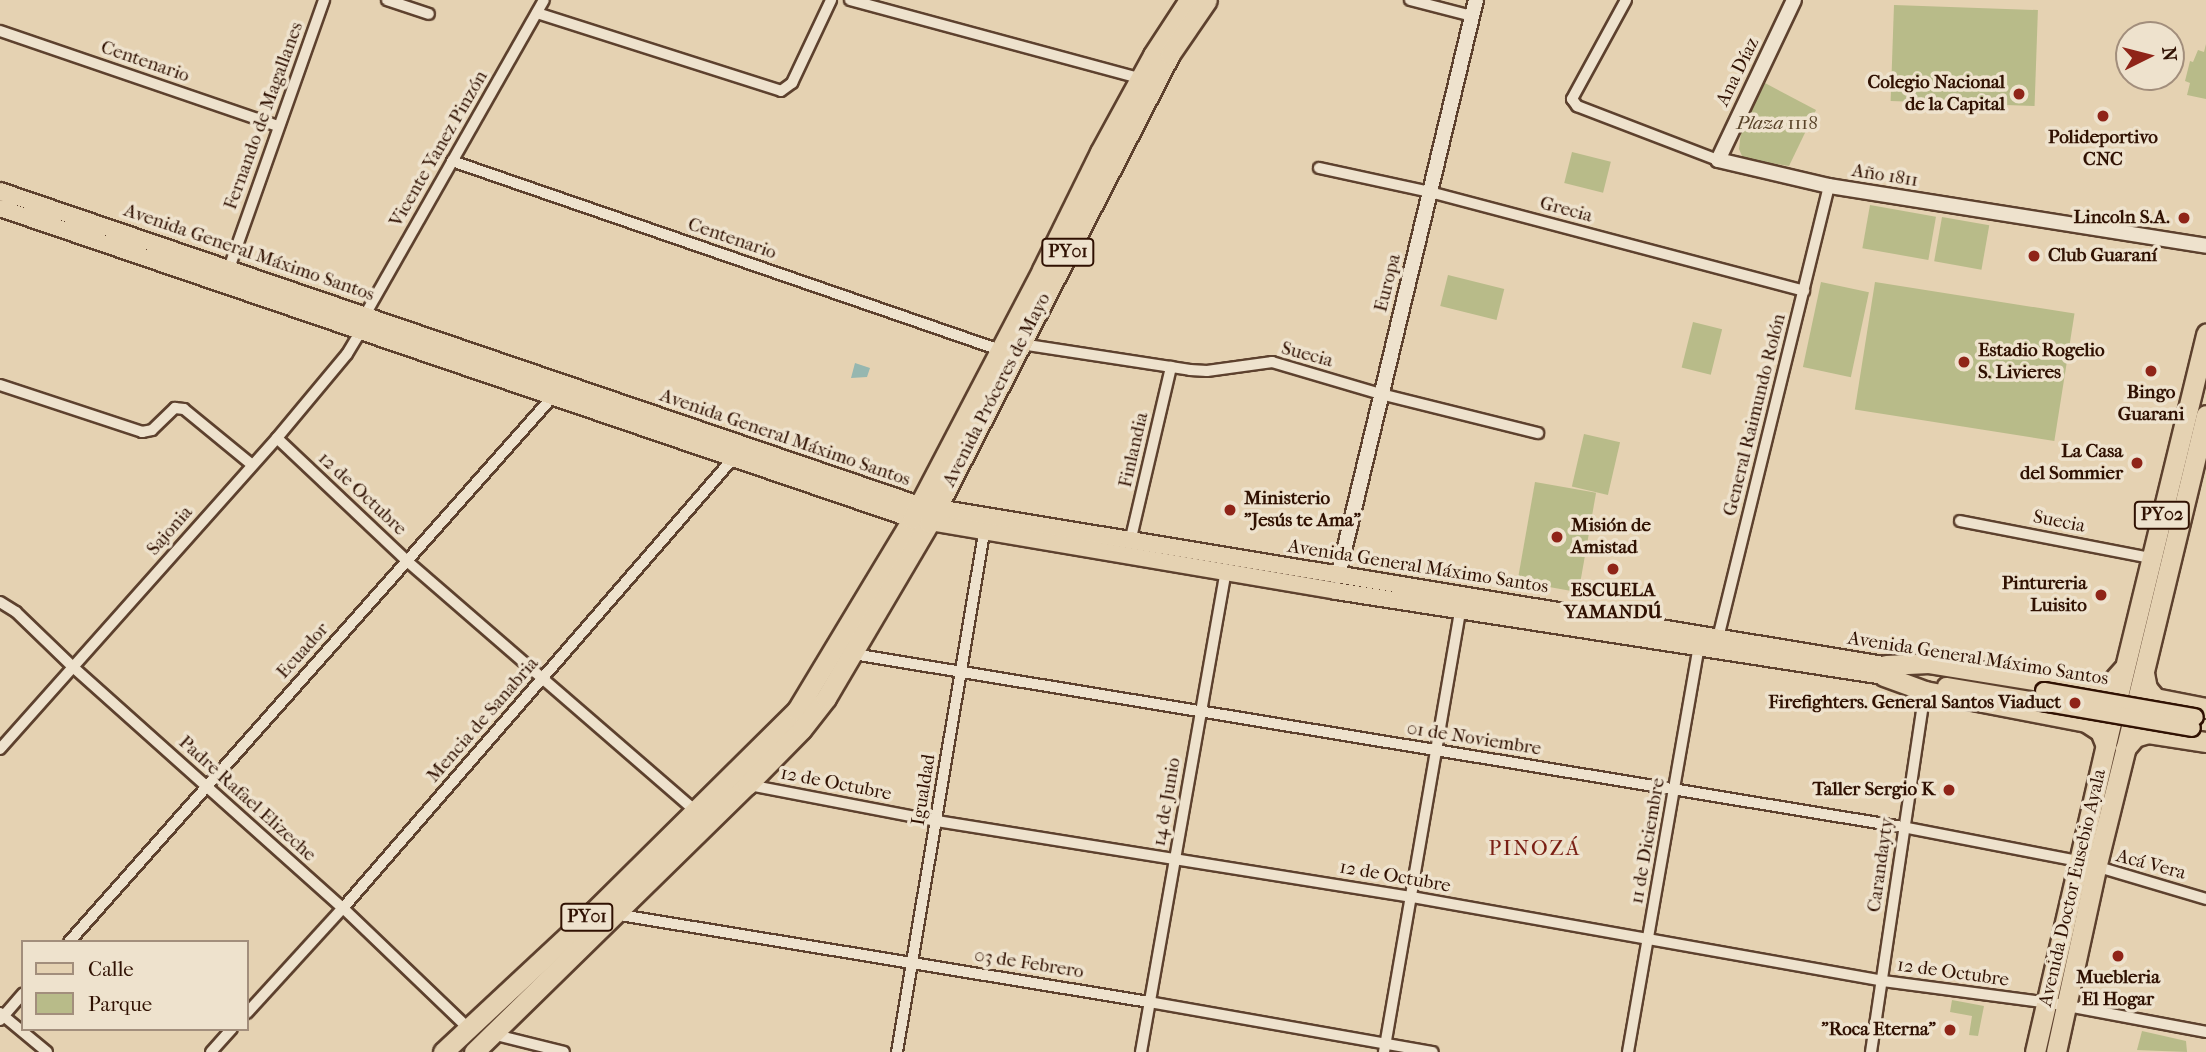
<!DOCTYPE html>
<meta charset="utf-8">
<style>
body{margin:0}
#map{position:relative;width:2206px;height:1052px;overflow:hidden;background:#e5d2b2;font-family:"IM FELL French Canon",serif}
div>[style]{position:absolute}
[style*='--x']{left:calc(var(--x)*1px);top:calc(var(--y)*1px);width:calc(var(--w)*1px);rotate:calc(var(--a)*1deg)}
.green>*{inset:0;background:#b8bb89;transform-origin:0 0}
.water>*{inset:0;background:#96b7b0}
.roads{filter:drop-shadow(2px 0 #5d412e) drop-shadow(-2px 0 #5d412e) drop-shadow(0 2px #5d412e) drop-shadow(0 -2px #5d412e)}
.street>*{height:10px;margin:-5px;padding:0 5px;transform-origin:5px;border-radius:5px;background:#eee2cd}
.secondary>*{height:14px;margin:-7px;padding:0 7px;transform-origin:7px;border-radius:7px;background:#eee2cd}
.primary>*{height:16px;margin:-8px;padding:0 8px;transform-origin:8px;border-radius:8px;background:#e5d2b2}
.highway>*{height:19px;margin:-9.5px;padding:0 9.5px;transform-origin:9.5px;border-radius:9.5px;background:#e5d2b2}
.bridges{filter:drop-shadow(2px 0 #301102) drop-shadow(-2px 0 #301102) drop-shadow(0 2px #301102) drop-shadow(0 -2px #301102)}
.primary-bridge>*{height:16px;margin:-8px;padding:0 8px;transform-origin:8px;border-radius:8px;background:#e5d2b2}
.dots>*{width:19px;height:19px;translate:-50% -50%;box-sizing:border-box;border:4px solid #eee2cd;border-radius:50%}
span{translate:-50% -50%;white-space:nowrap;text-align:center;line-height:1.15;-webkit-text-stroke:7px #eee2cd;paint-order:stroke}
.shield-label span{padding:2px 5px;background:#eee2cd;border:2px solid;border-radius:5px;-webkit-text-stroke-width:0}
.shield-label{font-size:18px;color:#301102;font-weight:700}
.street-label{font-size:19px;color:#301102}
.poi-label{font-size:19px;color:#301102;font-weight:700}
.right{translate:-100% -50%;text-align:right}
.left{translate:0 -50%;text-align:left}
.park-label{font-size:19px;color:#59442a;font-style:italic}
.neighbourhood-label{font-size:21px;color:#7a1f14;letter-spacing:2px}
.legend{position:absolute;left:21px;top:940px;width:228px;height:91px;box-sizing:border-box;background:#eee2cd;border:2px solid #a28e7c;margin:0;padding:9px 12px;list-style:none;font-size:21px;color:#301102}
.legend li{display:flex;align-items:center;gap:14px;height:35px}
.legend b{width:35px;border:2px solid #a28e7c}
.north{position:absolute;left:2115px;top:21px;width:70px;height:70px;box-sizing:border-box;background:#eee2cd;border:2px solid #a28e7c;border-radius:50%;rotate:84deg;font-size:19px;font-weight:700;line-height:28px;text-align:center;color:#301102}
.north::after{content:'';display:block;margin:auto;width:24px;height:32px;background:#8f2418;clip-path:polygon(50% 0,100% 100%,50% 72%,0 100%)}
</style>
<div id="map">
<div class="green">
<div style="left:1894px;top:5px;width:144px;height:96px;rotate:2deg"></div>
<div style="clip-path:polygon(2206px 44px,2206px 99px,2187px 95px,2190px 83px,2185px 81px,2190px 61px,2193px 62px,2198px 50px,2204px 52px)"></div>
<div style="clip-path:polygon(1765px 83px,1816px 110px,1789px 166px,1750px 160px,1742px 156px,1739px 149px,1741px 132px)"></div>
<div style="left:1572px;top:152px;width:40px;height:32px;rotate:14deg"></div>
<div style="left:1870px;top:205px;width:67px;height:44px;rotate:10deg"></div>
<div style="left:1942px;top:217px;width:48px;height:45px;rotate:10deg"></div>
<div style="left:1448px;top:275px;width:58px;height:32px;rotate:14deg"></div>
<div style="left:1821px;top:282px;width:49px;height:87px;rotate:12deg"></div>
<div style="left:1875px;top:282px;width:202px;height:129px;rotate:9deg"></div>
<div style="left:1693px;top:322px;width:30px;height:47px;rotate:14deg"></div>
<div style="left:1584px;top:434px;width:37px;height:54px;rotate:13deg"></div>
<div style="left:1535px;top:482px;width:62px;height:101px;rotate:10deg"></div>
<div style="clip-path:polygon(1952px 1000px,1984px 1006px,1978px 1036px,1969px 1035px,1972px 1016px,1950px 1012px)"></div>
<div style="clip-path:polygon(2142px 1031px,2186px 1041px,2187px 1052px,2137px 1050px)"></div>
</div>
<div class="water">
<div style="clip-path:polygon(855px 363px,870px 368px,867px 377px,851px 378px)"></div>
</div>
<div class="roads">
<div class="street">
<div style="--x:387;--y:0;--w:44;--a:18.4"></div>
<div style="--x:850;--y:0;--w:300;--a:15.1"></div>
<div style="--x:1410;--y:0;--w:64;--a:14.5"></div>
<div style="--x:1626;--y:0;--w:113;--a:118.6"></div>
<div style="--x:1572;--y:99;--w:9;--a:54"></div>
<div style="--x:1577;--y:106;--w:151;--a:21"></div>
<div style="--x:537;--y:13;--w:256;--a:17.7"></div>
<div style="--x:781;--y:91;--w:14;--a:-36"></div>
<div style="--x:792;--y:83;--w:92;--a:-64.8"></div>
<div style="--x:0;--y:31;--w:294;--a:18.9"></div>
<div style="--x:452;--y:161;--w:580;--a:19.03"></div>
<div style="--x:1319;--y:168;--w:114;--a:12.2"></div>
<div style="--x:1430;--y:192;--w:387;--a:14.8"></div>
<div style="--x:227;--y:274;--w:291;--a:-70.5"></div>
<div style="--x:1021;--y:344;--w:171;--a:8.7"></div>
<div style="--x:1190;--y:370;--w:17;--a:3"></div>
<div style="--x:1207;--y:371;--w:66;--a:-7.9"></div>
<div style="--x:1272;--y:362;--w:114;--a:16.4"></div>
<div style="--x:1381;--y:394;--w:162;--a:14"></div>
<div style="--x:0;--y:385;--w:150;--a:18.3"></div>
<div style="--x:142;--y:432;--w:10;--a:-11"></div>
<div style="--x:152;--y:430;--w:32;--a:-44"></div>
<div style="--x:175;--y:408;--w:9;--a:6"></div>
<div style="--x:184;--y:409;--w:87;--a:39.4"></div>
<div style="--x:277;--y:438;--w:179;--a:43.4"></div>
<div style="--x:407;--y:561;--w:385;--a:40.9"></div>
<div style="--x:1960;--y:521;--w:195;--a:11"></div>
<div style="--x:1130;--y:542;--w:180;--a:-76.8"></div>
<div style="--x:0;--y:602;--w:19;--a:32"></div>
<div style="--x:16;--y:612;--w:79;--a:44"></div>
<div style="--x:73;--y:667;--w:362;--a:41.8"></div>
<div style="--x:343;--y:908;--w:172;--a:43.8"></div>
<div style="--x:467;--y:1027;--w:6;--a:18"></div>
<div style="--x:1717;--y:642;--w:470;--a:-76.2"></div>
<div style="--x:853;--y:654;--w:1064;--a:9.36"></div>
<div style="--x:1903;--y:827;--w:178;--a:11"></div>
<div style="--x:2078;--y:861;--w:134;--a:16.5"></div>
<div style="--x:0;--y:749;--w:416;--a:-48.3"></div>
<div style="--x:277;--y:438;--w:109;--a:-50.2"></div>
<div style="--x:347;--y:354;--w:27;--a:-59"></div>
<div style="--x:361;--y:331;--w:16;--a:-76"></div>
<div style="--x:365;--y:315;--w:362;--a:-60.4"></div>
<div style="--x:744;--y:784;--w:197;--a:10.9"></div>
<div style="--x:937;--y:821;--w:481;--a:9.1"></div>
<div style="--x:1412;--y:897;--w:478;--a:10.1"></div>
<div style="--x:1883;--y:981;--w:176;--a:7.5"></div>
<div style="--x:2057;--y:1004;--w:152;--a:10.6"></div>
<div style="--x:614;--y:914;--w:542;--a:9.34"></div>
<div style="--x:1149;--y:1002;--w:288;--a:10"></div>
<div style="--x:69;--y:942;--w:732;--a:-48.43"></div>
<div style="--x:0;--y:1013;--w:61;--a:39.7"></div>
<div style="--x:247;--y:1013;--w:142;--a:-47.6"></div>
<div style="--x:343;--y:908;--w:601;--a:-49.05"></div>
<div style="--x:0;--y:1020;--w:35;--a:-49"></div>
<div style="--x:492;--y:1034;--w:74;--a:14"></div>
<div style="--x:211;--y:1052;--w:31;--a:-48"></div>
<div style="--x:897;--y:1052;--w:526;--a:-80.48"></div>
<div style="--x:1141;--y:1052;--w:490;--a:-80"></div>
<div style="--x:1384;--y:1052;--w:455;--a:-80.2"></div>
<div style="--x:1628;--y:1052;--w:417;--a:-80.1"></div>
<div style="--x:1871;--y:1052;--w:367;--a:-81.5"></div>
</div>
<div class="secondary">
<div style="--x:1794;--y:0;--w:177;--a:115.4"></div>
<div style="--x:1718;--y:160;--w:114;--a:13.2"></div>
<div style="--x:1829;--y:186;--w:382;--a:9"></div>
<div style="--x:1338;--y:576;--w:592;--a:-76.53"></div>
</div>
<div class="primary">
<div style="--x:0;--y:191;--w:971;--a:18.86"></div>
<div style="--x:919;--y:505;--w:989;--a:9.42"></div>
<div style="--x:0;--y:208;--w:964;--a:18.83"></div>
<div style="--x:912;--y:519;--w:430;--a:9.6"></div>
<div style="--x:1336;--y:591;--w:568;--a:8.82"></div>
<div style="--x:1946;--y:686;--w:97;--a:9.5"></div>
</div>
<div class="highway">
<div style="--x:1886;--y:665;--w:43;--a:-2.7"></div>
<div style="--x:1929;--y:663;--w:169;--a:9.2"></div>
<div style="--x:2096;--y:690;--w:11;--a:-15"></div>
<div style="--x:2107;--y:687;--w:24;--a:-48"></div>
<div style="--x:2144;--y:673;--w:15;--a:79"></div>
<div style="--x:2147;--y:688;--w:13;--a:51"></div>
<div style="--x:2155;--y:698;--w:52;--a:11.1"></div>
<div style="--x:1884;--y:676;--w:44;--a:20.1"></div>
<div style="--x:1925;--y:691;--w:164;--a:10.9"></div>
<div style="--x:2086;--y:722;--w:17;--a:33"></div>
<div style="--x:2100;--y:731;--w:16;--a:68"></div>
<div style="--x:2118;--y:696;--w:373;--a:-76.3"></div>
<div style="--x:2137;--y:700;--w:293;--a:-76.4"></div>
<div style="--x:2125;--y:749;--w:16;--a:-50"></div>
<div style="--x:2135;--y:737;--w:14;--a:-17"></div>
<div style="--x:2148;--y:733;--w:59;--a:8.8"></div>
<div style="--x:443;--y:1052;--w:207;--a:-43"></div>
<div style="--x:594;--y:911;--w:286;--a:-44.7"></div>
<div style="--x:797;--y:710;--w:223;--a:-58.9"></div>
<div style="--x:912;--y:519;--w:281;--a:-62.4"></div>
<div style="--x:1042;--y:270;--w:131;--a:-63.8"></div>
<div style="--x:1100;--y:152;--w:111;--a:-61.3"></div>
<div style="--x:1153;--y:55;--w:66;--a:-56.8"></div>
<div style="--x:474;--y:1052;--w:382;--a:-44.4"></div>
<div style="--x:747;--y:785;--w:78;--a:-45.5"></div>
<div style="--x:802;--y:729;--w:39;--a:-52"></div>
<div style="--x:826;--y:698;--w:203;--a:-59.5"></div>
<div style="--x:929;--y:523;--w:527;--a:-62.8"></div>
<div style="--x:1170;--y:54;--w:65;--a:-55.6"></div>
<div style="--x:2035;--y:1052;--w:337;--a:-77"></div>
<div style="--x:2056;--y:1052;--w:188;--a:-77.7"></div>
<div style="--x:2096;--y:868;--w:145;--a:-76.1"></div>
</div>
</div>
<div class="bridges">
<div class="primary-bridge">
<div style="--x:2044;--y:691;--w:153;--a:9.8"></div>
<div style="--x:2042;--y:702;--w:152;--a:9.8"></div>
</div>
</div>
<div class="dots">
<div style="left:2019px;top:94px;background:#8f2418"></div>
<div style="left:2103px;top:116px;background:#8f2418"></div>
<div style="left:2184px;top:218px;background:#8f2418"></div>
<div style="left:2034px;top:256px;background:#8f2418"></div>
<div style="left:1964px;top:362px;background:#8f2418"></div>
<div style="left:2151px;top:371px;background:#8f2418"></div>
<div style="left:2137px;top:463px;background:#8f2418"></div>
<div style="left:1230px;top:510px;background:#8f2418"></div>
<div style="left:1557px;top:537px;background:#8f2418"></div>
<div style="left:1613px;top:569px;background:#8f2418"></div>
<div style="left:2101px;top:595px;background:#8f2418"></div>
<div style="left:2075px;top:703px;background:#8f2418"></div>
<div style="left:1949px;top:790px;background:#8f2418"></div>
<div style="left:2118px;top:956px;background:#8f2418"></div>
<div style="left:1950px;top:1030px;background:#8f2418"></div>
</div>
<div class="shield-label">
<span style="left:1068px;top:252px">PY01</span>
<span style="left:2162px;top:515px">PY02</span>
<span style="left:587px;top:917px">PY01</span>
</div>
<div class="street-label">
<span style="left:145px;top:62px;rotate:19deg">Centenario</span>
<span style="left:1738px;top:72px;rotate:-64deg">Ana Díaz</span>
<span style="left:264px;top:116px;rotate:-70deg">Fernando de Magallanes</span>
<span style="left:439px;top:149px;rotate:-60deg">Vicente Yanez Pinzón</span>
<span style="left:1885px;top:176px;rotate:9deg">Año 1811</span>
<span style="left:1566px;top:210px;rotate:15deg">Grecia</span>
<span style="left:732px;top:239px;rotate:19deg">Centenario</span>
<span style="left:249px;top:253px;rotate:19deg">Avenida General Máximo Santos</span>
<span style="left:1388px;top:283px;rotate:-76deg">Europa</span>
<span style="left:1307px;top:355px;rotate:15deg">Suecia</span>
<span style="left:997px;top:390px;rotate:-63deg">Avenida Próceres de Mayo</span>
<span style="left:1755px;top:415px;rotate:-76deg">General Raimundo Rolón</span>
<span style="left:785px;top:438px;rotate:19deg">Avenida General Máximo Santos</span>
<span style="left:1134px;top:450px;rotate:-77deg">Finlandia</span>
<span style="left:362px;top:494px;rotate:43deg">12 de Octubre</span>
<span style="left:2059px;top:522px;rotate:11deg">Suecia</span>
<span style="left:170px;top:531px;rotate:-49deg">Sajonia</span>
<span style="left:1418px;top:567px;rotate:9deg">Avenida General Máximo Santos</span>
<span style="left:303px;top:651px;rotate:-48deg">Ecuador</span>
<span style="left:1978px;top:659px;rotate:9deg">Avenida General Máximo Santos</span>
<span style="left:483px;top:720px;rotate:-49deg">Mencia de Sanabria</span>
<span style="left:1474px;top:739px;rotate:9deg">01 de Noviembre</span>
<span style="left:836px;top:784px;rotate:11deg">12 de Octubre</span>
<span style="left:924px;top:790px;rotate:-81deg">Igualdad</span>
<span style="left:247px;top:799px;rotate:42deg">Padre Rafael Elizeche</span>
<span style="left:1167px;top:802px;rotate:-80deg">14 de Junio</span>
<span style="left:1648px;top:841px;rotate:-80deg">11 de Diciembre</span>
<span style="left:1881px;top:865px;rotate:-82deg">Carandayty</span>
<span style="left:2151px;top:865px;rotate:15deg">Acá Vera</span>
<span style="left:1395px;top:877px;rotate:10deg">12 de Octubre</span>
<span style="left:2073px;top:888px;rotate:-77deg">Avenida Doctor Eusebio Ayala</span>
<span style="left:1029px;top:964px;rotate:9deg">03 de Febrero</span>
<span style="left:1953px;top:973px;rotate:8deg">12 de Octubre</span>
</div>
<div class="poi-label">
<span class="right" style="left:2005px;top:94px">Colegio Nacional<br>de la Capital</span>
<span style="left:2103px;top:149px">Polideportivo<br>CNC</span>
<span class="right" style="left:2170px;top:218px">Lincoln S.A.</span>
<span class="left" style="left:2048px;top:256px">Club Guaraní</span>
<span class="left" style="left:1978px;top:362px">Estadio Rogelio<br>S. Livieres</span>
<span style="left:2151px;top:404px">Bingo<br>Guarani</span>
<span class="right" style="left:2123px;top:463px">La Casa<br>del Sommier</span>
<span class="left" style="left:1244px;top:510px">Ministerio<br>"Jesús te Ama"</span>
<span class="left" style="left:1571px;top:537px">Misión de<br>Amistad</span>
<span class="right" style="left:2087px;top:595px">Pintureria<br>Luisito</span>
<span style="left:1613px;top:602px">ESCUELA<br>YAMANDÚ</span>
<span class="right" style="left:2061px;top:703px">Firefighters. General Santos Viaduct</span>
<span class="right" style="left:1935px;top:790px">Taller Sergio K</span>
<span style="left:2118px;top:989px">Muebleria<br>El Hogar</span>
<span class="right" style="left:1936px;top:1030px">"Roca Eterna"</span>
</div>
<div class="park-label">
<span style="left:1777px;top:124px">Plaza 1118</span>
</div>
<div class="neighbourhood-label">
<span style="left:1535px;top:848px">PINOZÁ</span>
</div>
<ul class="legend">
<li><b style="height:9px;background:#e5d2b2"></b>Calle</li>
<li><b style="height:19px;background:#b8bb89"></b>Parque</li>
</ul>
<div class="north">N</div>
</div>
